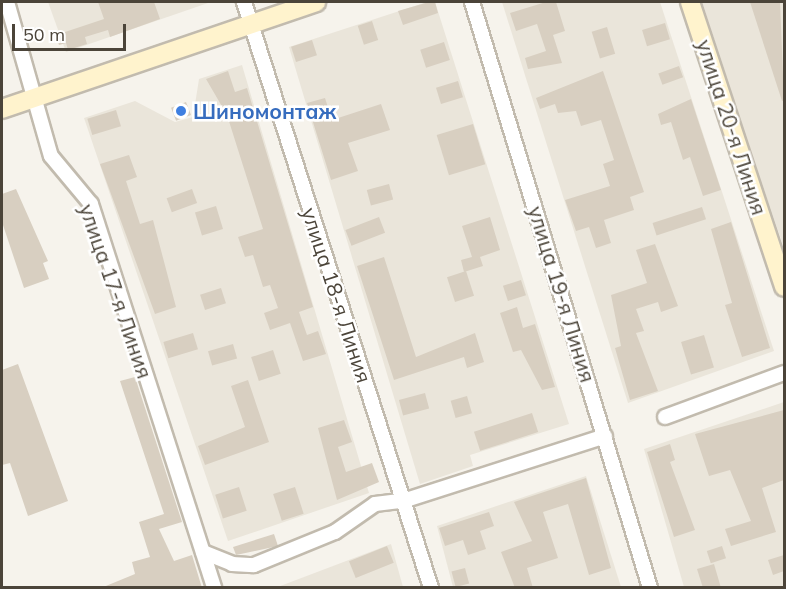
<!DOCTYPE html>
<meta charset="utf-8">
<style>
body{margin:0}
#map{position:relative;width:786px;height:589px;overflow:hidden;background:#f6f3ec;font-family:Mulish,sans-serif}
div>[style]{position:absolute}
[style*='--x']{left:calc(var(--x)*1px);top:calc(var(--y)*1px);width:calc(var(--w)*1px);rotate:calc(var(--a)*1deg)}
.residential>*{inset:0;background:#eae5da}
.building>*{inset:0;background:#d8cfc1;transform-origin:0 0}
.roads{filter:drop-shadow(2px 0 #c2bbae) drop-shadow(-2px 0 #c2bbae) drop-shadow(0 2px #c2bbae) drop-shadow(0 -2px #c2bbae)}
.minor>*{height:14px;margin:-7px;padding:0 7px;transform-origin:7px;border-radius:7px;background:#fff}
.secondary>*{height:18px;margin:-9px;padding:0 9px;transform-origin:9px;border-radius:9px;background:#fff3cd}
.dots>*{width:16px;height:16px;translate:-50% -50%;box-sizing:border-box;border:3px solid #fff;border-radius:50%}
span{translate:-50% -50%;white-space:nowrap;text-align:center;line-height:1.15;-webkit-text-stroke:5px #fff;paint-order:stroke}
.shop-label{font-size:21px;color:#366cbe;font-weight:700}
.left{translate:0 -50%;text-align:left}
.street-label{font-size:21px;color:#4b4439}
.frame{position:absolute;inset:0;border:3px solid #4b4439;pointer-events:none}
.scale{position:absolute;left:12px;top:24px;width:114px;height:27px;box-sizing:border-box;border:3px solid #4b4439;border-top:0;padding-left:8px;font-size:18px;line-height:21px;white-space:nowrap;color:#4b4439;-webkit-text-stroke:4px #fff;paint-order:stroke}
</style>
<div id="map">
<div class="residential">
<div style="clip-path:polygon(48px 2px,207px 2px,208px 3px,66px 52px)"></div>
<div style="clip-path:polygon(427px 2px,435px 2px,569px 424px,470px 455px,473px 466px,420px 484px,289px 47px)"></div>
<div style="clip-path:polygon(502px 2px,660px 2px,774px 351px,628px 403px)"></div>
<div style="clip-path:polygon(702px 2px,784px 2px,784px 248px,753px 158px)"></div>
<div style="clip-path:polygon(242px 65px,369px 493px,228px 541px,84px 118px,135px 101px,175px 122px,193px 117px,199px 79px)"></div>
<div style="clip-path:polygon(784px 402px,784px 587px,684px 587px,644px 449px)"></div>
<div style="clip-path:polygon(586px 476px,621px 587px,453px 587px,437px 526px)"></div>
<div style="clip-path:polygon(391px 544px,403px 587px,275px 588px)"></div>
</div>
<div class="building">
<div style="clip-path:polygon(98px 2px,154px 2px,160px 19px,110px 37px,108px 30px,85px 37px,87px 44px,68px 50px,66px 43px,59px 45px,56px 35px,104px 19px)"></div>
<div style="clip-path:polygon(429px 2px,435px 2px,438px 13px,403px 25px,398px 11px)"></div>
<div style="clip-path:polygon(546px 2px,556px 2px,565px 31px,553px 35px,562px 63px,528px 69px,525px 58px,546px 51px,537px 24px,516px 31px,510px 13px)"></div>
<div style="clip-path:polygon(750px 2px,780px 2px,784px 100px,782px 101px)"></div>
<div style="left:372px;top:21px;width:20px;height:15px;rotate:72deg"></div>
<div style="left:665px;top:23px;width:17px;height:24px;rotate:73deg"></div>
<div style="left:607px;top:27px;width:28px;height:16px;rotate:73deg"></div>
<div style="left:312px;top:40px;width:16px;height:22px;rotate:72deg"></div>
<div style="left:444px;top:42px;width:19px;height:25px;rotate:72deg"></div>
<div style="left:679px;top:66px;width:12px;height:22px;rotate:70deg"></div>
<div style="clip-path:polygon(228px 71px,235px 92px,247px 88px,313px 307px,299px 312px,307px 335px,318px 331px,326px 354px,303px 361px,290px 323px,270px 330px,264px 313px,278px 308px,270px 285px,263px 287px,253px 255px,245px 257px,238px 237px,263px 229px,227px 115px,206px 79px)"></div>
<div style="clip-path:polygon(603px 71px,644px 192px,630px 197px,634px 210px,604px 220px,611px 243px,596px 248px,589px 227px,576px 231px,565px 200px,610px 186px,603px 164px,614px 160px,601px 120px,581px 126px,576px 111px,558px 113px,555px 104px,540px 109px,536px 98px)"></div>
<div style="left:458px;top:81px;width:17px;height:23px;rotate:73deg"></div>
<div style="clip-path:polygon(325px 98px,332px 120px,381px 104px,390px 130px,348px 143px,358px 171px,331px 180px,307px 103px)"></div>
<div style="clip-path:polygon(691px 99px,721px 190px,703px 196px,690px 157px,683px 160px,671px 122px,661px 125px,658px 114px)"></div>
<div style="left:186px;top:102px;width:14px;height:16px;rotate:69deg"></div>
<div style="left:116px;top:110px;width:17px;height:30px;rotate:73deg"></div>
<div style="left:473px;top:124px;width:42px;height:38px;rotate:73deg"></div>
<div style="clip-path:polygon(129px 155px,137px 177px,126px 181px,140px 224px,153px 220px,176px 307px,155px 314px,100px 164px)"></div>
<div style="left:389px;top:184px;width:16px;height:23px;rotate:75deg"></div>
<div style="clip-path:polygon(16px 189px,48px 261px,43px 263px,49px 279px,24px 288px,2px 222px,2px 194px)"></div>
<div style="left:192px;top:189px;width:15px;height:27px;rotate:70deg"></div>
<div style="left:216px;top:206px;width:24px;height:22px;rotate:73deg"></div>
<div style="left:702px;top:207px;width:13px;height:52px;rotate:72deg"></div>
<div style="left:379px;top:217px;width:17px;height:36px;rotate:69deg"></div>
<div style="clip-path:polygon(490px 217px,500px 250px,480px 257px,483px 266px,464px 272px,461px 260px,472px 257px,462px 226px)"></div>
<div style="clip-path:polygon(731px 222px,770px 348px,742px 357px,725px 305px,732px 303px,711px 229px)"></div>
<div style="clip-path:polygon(655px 244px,678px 306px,661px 312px,658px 302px,636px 309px,644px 331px,636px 333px,658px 391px,630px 400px,615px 348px,621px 346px,611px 295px,647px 283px,636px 250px)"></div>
<div style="clip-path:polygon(384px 257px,416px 357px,475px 333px,484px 362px,467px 368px,464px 357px,394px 380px,357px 266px)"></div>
<div style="left:466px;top:271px;width:26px;height:20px;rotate:72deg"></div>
<div style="left:521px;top:280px;width:16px;height:19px;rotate:72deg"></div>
<div style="left:221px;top:288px;width:16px;height:22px;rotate:72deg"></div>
<div style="clip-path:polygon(517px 307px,523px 328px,535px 324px,555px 387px,542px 390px,521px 350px,513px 352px,500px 313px)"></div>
<div style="left:193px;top:333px;width:17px;height:31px;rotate:73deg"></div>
<div style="left:704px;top:335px;width:34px;height:24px;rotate:73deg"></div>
<div style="left:233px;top:344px;width:15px;height:26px;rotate:74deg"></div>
<div style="left:273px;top:350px;width:25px;height:23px;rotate:72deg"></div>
<div style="clip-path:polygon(18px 364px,68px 501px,28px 516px,10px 463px,2px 465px,2px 370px)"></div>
<div style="clip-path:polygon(135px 377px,182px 522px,159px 529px,174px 561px,192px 555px,202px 588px,101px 588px,135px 574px,132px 562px,150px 557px,139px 522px,164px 514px,120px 381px)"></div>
<div style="clip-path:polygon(248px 380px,269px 442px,205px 465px,198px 446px,245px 427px,231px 386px)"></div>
<div style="left:425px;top:393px;width:16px;height:27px;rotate:75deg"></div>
<div style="left:467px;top:396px;width:18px;height:17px;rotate:74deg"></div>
<div style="clip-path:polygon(784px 410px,784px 480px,762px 488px,776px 532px,731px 546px,725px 529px,751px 521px,730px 470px,709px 476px,695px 434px)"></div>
<div style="left:532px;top:413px;width:20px;height:61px;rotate:72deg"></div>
<div style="clip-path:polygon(344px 420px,352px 442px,338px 447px,346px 472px,372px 463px,379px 482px,337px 500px,318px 428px)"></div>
<div style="clip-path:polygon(670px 444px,675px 460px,670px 462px,695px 530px,674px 537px,647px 452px)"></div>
<div style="clip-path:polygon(586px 478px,611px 568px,589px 575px,568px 504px,543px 512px,558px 558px,527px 568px,533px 588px,515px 588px,501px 552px,532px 541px,514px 502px)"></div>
<div style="left:239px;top:487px;width:25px;height:25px;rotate:72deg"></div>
<div style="left:295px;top:487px;width:28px;height:23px;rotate:72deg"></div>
<div style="clip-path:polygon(489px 512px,494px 526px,480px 531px,486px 549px,468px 555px,463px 540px,445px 546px,439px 528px)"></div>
<div style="clip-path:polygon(274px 534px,278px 546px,236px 555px,233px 547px)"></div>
<div style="left:387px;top:546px;width:18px;height:41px;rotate:68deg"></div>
<div style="left:722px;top:546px;width:13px;height:16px;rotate:72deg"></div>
<div style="clip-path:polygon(784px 555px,784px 571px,773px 575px,768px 560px)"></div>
<div style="clip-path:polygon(714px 564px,721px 588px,703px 588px,697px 569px)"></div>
<div style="left:465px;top:568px;width:16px;height:14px;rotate:75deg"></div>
</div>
<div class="roads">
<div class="minor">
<div style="--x:7;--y:2;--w:160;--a:74.1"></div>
<div style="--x:51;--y:156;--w:62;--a:50.2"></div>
<div style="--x:91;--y:204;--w:403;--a:72.2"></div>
<div style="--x:244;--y:2;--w:615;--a:72.3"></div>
<div style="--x:472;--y:2;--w:612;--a:73.1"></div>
<div style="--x:665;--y:417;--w:127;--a:-20.3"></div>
<div style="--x:203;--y:552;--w:31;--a:22"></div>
<div style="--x:232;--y:564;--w:22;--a:3"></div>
<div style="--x:254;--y:565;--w:87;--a:-22.2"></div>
<div style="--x:335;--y:532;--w:49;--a:-35"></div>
<div style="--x:375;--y:504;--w:31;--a:-7"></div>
<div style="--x:406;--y:500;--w:209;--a:-17.8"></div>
</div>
<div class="secondary">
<div style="--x:690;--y:2;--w:300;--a:71.7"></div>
<div style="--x:2;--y:109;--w:332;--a:-18.8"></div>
</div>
</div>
<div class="dots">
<div style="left:181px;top:111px;background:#3f7fe0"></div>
</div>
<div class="shop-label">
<span class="left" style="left:193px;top:111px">Шиномонтаж</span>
</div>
<div class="street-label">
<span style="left:732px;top:127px;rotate:72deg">улица 20-я Линия</span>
<span style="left:116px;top:291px;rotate:71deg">улица 17-я Линия</span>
<span style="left:562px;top:294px;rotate:73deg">улица 19-я Линия</span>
<span style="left:337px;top:295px;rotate:72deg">улица 18-я Линия</span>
</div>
<div class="frame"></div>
<div class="scale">50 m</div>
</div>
